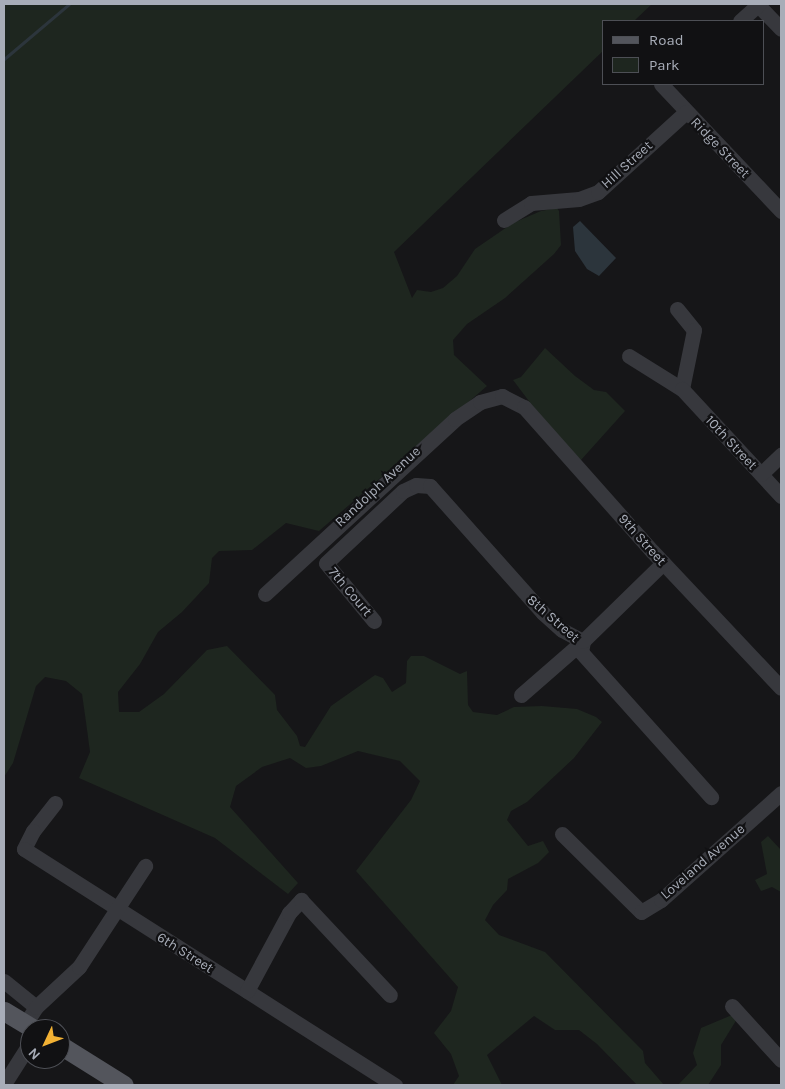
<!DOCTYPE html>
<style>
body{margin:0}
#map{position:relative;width:785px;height:1089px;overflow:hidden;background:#161618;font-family:Karla,sans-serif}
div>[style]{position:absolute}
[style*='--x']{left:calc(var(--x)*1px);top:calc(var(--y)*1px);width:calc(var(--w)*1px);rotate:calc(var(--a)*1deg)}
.green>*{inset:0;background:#1e261f}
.water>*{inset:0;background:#2c353c}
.stream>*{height:3px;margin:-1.5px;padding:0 1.5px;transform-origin:1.5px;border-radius:1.5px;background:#2c353c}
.minor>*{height:15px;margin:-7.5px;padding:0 7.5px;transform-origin:7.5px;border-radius:7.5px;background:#37383d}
.major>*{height:19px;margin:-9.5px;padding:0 9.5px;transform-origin:9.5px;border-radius:9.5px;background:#53555c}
span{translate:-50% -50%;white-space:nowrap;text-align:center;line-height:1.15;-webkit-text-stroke:4.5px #111113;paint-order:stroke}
.street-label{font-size:14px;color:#a8adb8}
.frame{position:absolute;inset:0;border:5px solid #a8adb8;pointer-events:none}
.legend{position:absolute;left:602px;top:20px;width:162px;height:65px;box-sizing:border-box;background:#111113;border:1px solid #4d4f55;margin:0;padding:6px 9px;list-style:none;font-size:15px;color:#a8adb8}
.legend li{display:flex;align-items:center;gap:10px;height:25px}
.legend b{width:25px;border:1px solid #4d4f55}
.north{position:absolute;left:20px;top:1019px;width:50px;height:50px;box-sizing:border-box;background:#111113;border:1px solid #4d4f55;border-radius:50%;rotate:227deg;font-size:14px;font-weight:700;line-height:20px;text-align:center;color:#a8adb8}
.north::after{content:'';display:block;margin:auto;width:18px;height:22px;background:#f2b134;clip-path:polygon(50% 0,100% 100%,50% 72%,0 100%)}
</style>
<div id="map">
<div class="green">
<div style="clip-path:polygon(4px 4px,652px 4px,634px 21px,604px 21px,604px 50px,394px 252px,412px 298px,417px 290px,431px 292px,443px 288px,457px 276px,475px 249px,513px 223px,541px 211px,557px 208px,559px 211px,561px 245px,554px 254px,505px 298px,467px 324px,453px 340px,454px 355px,487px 386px,319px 531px,286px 523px,252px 550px,219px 551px,212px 558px,209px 583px,182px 612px,158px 632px,140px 664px,118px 692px,119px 712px,139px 712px,164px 694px,207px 650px,227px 646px,275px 695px,277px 710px,297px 736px,300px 746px,305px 747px,331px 706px,375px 675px,383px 678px,392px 692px,406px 683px,407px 661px,411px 656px,424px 656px,460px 674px,467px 671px,468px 705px,473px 712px,497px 715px,514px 707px,542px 706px,577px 709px,596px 717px,602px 722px,574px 758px,527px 802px,511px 811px,507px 820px,528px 846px,543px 841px,549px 852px,538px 863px,508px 879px,507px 890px,493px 905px,485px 920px,499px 935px,545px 952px,643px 1051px,645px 1063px,664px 1085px,637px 1085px,597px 1044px,579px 1030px,555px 1030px,534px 1016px,487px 1055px,502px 1085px,453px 1085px,459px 1076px,451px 1054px,434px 1033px,451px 1011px,458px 987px,356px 871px,411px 800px,420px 781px,400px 761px,358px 751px,321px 766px,306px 768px,290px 758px,262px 767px,236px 786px,230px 807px,298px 883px,288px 894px,215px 838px,79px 778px,90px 752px,86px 722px,82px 694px,66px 681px,45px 677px,36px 686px,13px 763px,4px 777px)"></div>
<div style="clip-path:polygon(545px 348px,575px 376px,594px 390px,606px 392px,625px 411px,581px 460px,556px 437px,513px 380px,521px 377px)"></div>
<div style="clip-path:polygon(768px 836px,781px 850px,781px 892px,772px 887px,761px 891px,755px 880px,767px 874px,761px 842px)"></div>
<div style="clip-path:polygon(732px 1015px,737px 1019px,721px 1045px,721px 1065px,708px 1085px,678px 1085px,697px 1065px,693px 1053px,701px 1028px)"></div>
</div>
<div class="water">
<div style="clip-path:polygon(580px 221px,616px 258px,599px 276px,587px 269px,575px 251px,573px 227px)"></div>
</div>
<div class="stream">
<div style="--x:4;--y:59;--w:85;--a:-40.2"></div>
</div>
<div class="minor">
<div style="--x:758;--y:5;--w:33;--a:46"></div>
<div style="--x:740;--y:21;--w:25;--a:-42"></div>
<div style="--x:661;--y:84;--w:175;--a:46.6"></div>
<div style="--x:504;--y:220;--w:32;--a:-32"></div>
<div style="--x:531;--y:203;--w:48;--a:-4.8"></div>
<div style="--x:579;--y:199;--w:20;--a:-20"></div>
<div style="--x:598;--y:192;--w:119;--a:-42.3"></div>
<div style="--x:677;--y:309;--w:27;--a:51"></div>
<div style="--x:694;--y:330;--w:60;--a:101.5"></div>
<div style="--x:629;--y:356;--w:62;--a:31.9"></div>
<div style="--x:682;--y:389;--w:146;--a:47.2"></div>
<div style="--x:761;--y:474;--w:28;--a:-44"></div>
<div style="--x:265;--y:594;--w:258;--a:-42.6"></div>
<div style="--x:455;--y:419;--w:30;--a:-34"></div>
<div style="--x:480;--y:402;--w:23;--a:-15"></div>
<div style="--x:502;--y:396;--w:25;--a:27"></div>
<div style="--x:524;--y:407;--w:193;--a:48.4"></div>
<div style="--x:652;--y:551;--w:188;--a:46.7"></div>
<div style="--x:374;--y:621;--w:75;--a:-129.6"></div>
<div style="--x:326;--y:563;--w:105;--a:-43.1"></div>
<div style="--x:403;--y:491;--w:14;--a:-25"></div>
<div style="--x:416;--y:485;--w:14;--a:4"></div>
<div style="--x:430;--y:486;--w:170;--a:48.3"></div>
<div style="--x:543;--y:613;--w:25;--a:42"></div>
<div style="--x:562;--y:630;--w:24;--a:28"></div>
<div style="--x:583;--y:641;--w:11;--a:100"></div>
<div style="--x:581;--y:652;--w:195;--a:48.1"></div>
<div style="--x:521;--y:695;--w:82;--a:-41.1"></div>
<div style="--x:583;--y:641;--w:112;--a:-44.3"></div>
<div style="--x:55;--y:803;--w:36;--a:128"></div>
<div style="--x:33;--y:831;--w:20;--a:117"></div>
<div style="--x:24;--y:849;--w:440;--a:32.5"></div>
<div style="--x:562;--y:834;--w:111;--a:44.6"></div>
<div style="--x:641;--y:912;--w:23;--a:-31"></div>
<div style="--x:661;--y:900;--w:161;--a:-41.7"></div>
<div style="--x:4;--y:981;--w:41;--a:39.1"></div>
<div style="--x:247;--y:991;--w:89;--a:-61.7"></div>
<div style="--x:289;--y:913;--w:18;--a:-47"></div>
<div style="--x:301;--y:900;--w:130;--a:46.9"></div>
<div style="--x:732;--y:1006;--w:73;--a:47.8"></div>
<div style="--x:25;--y:1024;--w:20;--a:-57"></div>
<div style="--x:36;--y:1007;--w:59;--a:-42.9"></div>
<div style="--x:79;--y:967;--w:121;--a:-56.8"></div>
<div style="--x:4;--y:1084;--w:49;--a:-57.6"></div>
</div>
<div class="major">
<div style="--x:4;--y:1011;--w:35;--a:31"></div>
<div style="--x:60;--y:1045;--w:75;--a:32"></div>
</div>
<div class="street-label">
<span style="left:720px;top:148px;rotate:46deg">Ridge Street</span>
<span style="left:627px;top:165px;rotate:-42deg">Hill Street</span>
<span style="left:731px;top:443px;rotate:47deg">10th Street</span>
<span style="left:378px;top:487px;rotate:-43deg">Randolph Avenue</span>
<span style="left:642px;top:540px;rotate:48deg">9th Street</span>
<span style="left:350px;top:592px;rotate:50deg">7th Court</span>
<span style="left:553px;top:619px;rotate:41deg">8th Street</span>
<span style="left:703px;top:862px;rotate:-41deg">Loveland Avenue</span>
<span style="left:185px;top:953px;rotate:32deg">6th Street</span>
</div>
<div class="frame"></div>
<ul class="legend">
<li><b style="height:6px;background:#53555c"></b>Road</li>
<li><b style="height:14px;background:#1e261f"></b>Park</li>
</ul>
<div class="north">N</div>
</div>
